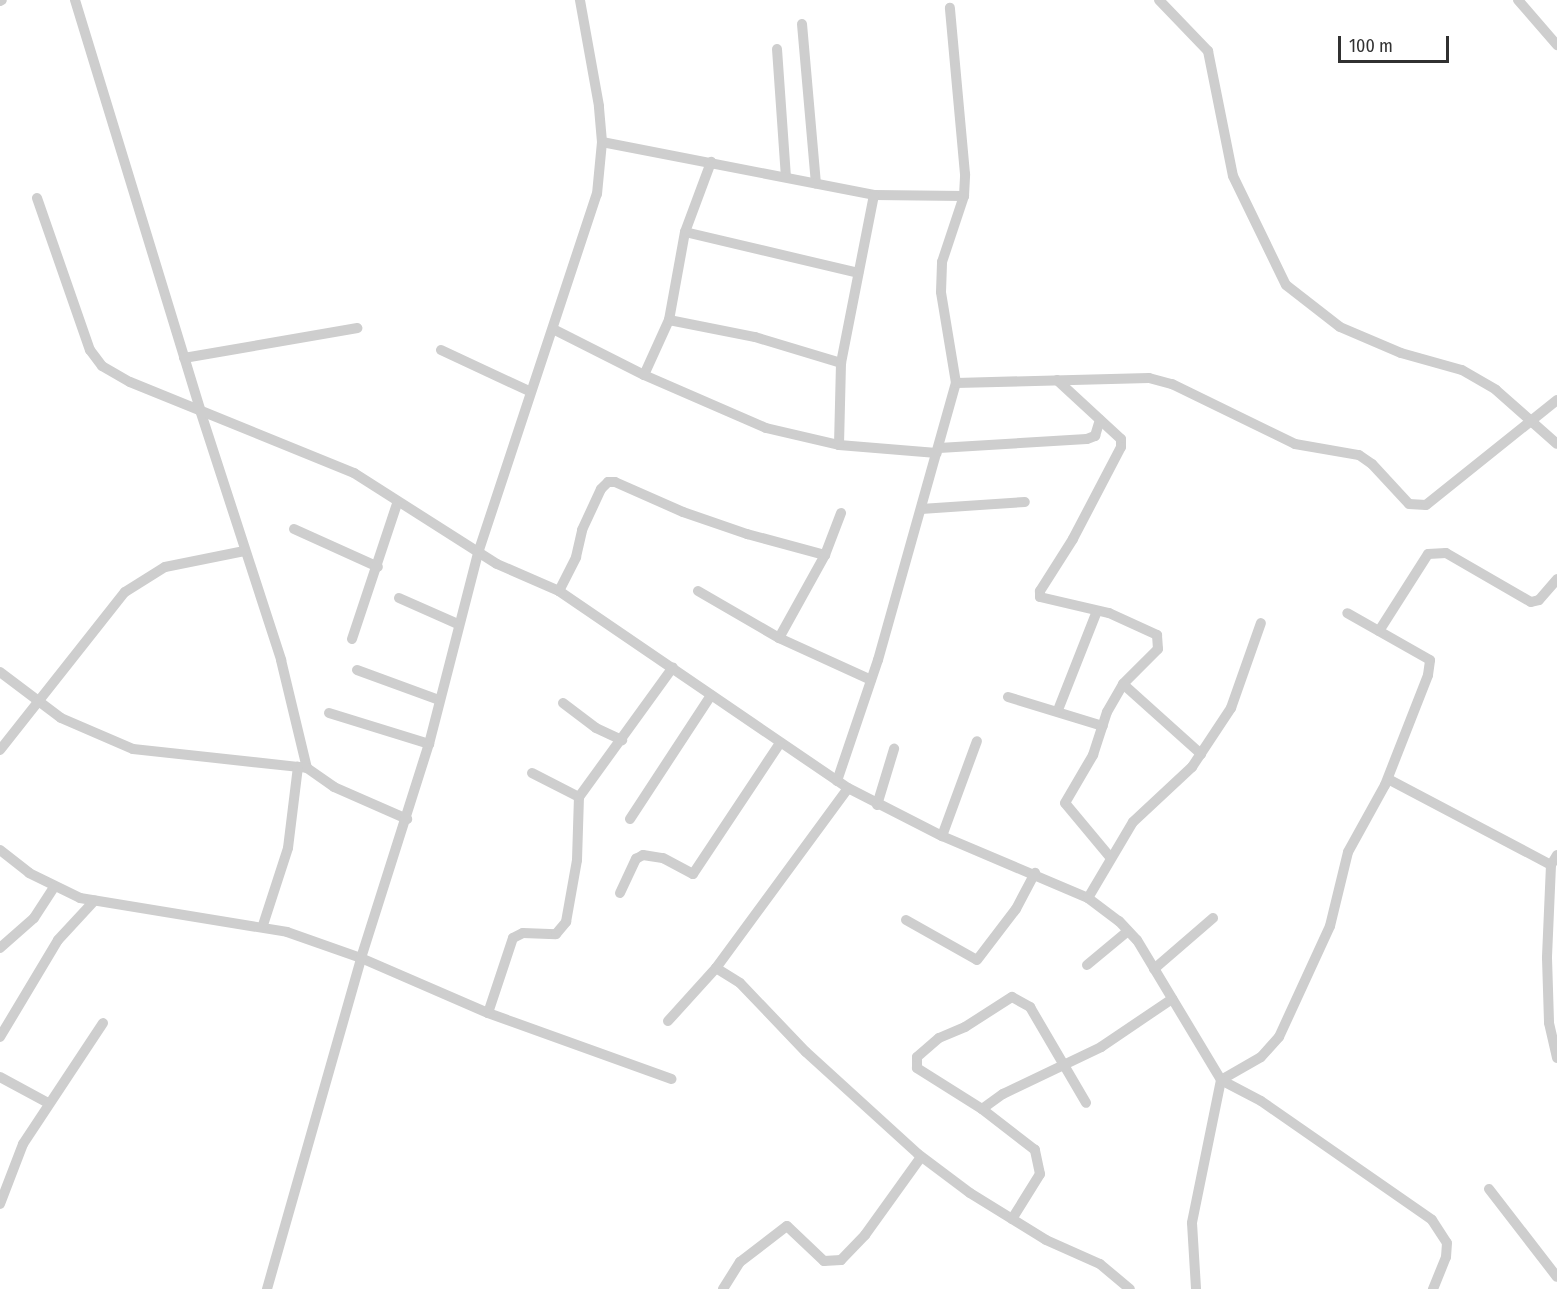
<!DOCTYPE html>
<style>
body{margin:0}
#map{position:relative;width:1557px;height:1289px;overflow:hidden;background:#fff;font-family:"Fira Sans Condensed",sans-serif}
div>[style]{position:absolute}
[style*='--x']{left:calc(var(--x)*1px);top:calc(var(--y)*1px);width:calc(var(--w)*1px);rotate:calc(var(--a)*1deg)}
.minor>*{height:10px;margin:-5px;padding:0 5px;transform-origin:5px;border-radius:5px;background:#cecece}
span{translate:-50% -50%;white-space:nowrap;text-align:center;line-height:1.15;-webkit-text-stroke:6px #fff;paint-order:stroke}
.scale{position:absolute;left:1338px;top:36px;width:111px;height:27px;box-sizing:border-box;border:3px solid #313131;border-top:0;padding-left:8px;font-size:18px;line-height:21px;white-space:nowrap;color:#313131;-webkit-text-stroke:4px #fff;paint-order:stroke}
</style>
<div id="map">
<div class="minor">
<div style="--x:75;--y:0;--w:429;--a:73"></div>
<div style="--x:200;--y:410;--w:263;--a:72"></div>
<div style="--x:281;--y:660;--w:111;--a:76.5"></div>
<div style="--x:307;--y:768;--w:33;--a:35"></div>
<div style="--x:334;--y:787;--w:80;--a:23.7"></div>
<div style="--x:1159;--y:0;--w:71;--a:46.1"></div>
<div style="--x:1208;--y:51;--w:127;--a:78.7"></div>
<div style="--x:1233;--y:176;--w:121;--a:64.1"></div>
<div style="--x:1286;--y:285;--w:68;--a:37.9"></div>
<div style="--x:1340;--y:327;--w:66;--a:23.1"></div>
<div style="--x:1401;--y:353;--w:63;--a:15.6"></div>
<div style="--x:1462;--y:370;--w:39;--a:30"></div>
<div style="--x:1496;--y:390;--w:81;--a:41.5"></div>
<div style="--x:1518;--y:0;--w:60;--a:49.1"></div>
<div style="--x:0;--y:1;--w:2;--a:-27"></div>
<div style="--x:802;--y:24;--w:160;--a:85"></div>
<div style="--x:777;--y:49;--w:128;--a:86"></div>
<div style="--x:602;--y:142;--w:277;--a:11"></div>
<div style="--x:874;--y:195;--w:90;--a:0.6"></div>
<div style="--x:37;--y:198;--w:161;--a:70.8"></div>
<div style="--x:90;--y:350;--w:20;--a:53"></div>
<div style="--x:102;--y:366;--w:32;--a:30"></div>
<div style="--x:130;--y:382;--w:242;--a:22.1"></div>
<div style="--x:354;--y:473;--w:169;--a:32.5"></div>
<div style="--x:497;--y:564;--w:68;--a:23.5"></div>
<div style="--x:559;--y:591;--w:350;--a:34.3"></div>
<div style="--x:848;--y:788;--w:106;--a:27.1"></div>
<div style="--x:942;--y:836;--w:159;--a:23"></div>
<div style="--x:1088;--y:898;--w:39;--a:37"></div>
<div style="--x:1119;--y:921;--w:26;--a:47"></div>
<div style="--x:1137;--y:940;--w:163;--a:59"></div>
<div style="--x:1221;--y:1080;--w:146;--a:101.5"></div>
<div style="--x:1192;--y:1223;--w:66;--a:86.5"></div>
<div style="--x:685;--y:232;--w:178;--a:13.3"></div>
<div style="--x:669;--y:320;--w:88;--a:11.2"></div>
<div style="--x:755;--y:337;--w:90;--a:16.8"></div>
<div style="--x:553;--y:329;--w:102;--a:26.8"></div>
<div style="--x:644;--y:375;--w:133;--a:23.5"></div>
<div style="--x:766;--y:428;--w:75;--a:13.1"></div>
<div style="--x:839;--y:445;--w:98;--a:4.7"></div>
<div style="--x:441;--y:350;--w:99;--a:25"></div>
<div style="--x:184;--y:358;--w:176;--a:-9.8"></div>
<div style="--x:644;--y:375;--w:60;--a:-65.6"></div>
<div style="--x:669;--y:320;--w:89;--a:-79.7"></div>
<div style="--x:685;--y:232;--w:75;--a:-69.6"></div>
<div style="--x:1057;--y:380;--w:87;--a:42.7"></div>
<div style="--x:1121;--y:439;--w:8;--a:90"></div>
<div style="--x:1121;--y:447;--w:104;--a:117.6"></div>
<div style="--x:1073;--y:539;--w:62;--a:122.4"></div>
<div style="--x:1040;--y:591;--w:6;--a:90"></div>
<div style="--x:1040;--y:597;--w:71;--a:13.1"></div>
<div style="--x:1109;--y:613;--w:53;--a:24.6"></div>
<div style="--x:1157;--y:635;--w:14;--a:86"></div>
<div style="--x:1158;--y:649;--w:49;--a:135"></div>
<div style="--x:956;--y:383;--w:193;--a:-1.5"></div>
<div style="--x:1149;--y:378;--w:24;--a:15"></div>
<div style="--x:1172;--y:384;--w:137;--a:26"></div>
<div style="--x:1295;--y:444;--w:65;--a:9.8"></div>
<div style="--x:1359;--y:455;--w:16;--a:35"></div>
<div style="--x:1372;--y:464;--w:54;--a:47.2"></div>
<div style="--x:1409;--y:504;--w:17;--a:3"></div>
<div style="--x:1426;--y:505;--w:168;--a:-38.7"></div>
<div style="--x:839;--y:445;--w:82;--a:-88.6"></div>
<div style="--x:841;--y:363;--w:171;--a:-78.9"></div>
<div style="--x:939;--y:448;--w:148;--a:-3.5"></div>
<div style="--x:1087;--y:439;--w:9;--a:-21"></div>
<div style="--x:1095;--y:436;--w:17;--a:-73"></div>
<div style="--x:921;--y:509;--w:104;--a:-3.9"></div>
<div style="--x:294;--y:529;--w:92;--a:24.3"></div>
<div style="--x:559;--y:591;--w:38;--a:-63"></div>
<div style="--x:576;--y:557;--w:28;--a:-77"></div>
<div style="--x:582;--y:530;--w:45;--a:-65.1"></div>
<div style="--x:601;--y:489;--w:10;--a:-45"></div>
<div style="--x:608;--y:482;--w:7;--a:0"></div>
<div style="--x:615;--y:482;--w:74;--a:23.8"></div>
<div style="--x:683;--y:512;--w:68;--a:19"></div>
<div style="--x:747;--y:534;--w:81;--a:15.1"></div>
<div style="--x:698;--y:591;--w:94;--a:30.1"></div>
<div style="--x:779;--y:638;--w:101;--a:24.5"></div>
<div style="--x:399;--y:598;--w:64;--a:23.8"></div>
<div style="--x:1379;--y:631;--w:91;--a:-57.5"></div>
<div style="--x:1428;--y:554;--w:18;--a:-3"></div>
<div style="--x:1446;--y:553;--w:98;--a:30"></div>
<div style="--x:1531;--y:602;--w:8;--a:-14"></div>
<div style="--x:1539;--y:600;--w:28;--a:-49"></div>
<div style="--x:779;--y:638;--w:95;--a:-61"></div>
<div style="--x:825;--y:555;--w:45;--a:-69.1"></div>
<div style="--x:352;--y:639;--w:142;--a:-71.6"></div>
<div style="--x:357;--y:670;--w:87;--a:20.1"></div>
<div style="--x:0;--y:672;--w:76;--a:37"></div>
<div style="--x:61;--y:718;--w:78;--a:23.3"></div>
<div style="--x:133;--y:749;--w:175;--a:6.2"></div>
<div style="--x:1008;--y:697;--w:99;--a:17"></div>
<div style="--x:563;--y:703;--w:41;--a:37.1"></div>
<div style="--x:596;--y:728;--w:29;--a:25"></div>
<div style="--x:1058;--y:710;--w:106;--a:-68.5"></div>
<div style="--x:329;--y:713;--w:105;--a:17.2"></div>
<div style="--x:0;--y:750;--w:201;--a:-51.7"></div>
<div style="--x:125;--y:592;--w:47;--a:-32"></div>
<div style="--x:165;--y:567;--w:81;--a:-11.4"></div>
<div style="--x:532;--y:773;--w:53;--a:27.1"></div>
<div style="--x:1388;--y:779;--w:184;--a:27.8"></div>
<div style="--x:837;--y:781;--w:128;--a:-71.3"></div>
<div style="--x:878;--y:660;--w:288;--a:-74.3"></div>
<div style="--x:956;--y:383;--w:92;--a:-99.4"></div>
<div style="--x:941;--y:292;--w:30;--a:-88"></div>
<div style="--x:942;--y:262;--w:70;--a:-71.6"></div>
<div style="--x:964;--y:196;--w:22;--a:-87"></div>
<div style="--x:965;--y:174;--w:167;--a:-95.2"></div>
<div style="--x:877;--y:805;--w:59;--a:-73.1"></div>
<div style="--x:630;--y:819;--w:148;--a:-56.8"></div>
<div style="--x:942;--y:836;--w:101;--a:-69.8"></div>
<div style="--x:0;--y:850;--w:37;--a:38"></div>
<div style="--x:29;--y:873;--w:57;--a:26.1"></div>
<div style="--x:80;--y:898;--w:210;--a:9.3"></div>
<div style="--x:287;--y:932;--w:78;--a:19.4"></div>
<div style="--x:361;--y:958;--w:138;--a:23.4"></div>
<div style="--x:488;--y:1013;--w:195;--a:19.8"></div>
<div style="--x:1557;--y:855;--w:12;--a:121"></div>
<div style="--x:1551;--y:865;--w:93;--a:92.5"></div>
<div style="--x:1547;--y:958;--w:65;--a:88.2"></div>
<div style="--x:1549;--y:1023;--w:36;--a:77"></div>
<div style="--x:1110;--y:857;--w:70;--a:-129.8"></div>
<div style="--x:1065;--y:803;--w:56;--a:-59.7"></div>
<div style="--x:1093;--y:755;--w:45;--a:-72"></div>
<div style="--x:1107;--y:712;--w:32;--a:-60"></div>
<div style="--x:1123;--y:684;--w:105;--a:41.9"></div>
<div style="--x:620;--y:893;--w:38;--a:-65"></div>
<div style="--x:636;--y:859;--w:8;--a:-30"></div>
<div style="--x:643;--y:855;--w:20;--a:9"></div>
<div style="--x:663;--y:858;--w:34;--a:28"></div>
<div style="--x:693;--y:874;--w:157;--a:-56.4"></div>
<div style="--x:1088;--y:898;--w:88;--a:-59.4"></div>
<div style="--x:1133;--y:822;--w:81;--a:-43"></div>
<div style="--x:1192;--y:767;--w:71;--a:-56.5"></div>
<div style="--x:1231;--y:708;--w:90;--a:-70.6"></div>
<div style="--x:906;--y:920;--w:81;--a:29.4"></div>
<div style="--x:977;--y:960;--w:64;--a:-52.6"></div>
<div style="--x:1016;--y:909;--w:41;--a:-62.2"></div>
<div style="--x:263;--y:925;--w:81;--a:-72"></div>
<div style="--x:288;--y:848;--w:82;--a:-83"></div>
<div style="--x:0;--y:948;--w:45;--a:-41.4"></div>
<div style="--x:34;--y:918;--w:37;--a:-57"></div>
<div style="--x:1087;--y:965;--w:53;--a:-39.7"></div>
<div style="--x:716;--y:968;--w:28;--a:32"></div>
<div style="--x:740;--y:983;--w:95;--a:46.3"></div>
<div style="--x:806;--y:1052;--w:151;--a:42.3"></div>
<div style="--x:918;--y:1154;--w:65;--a:36.9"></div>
<div style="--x:970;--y:1193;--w:89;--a:31.7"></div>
<div style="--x:1046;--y:1240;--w:59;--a:24"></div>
<div style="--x:1100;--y:1264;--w:39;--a:40"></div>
<div style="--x:1154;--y:969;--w:78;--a:-40.8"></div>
<div style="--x:488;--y:1013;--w:79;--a:-71.6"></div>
<div style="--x:513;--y:938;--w:11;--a:-27"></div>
<div style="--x:523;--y:933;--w:33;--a:2"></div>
<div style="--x:556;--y:934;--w:16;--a:-50"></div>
<div style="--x:566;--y:922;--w:63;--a:-79.9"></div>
<div style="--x:577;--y:860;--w:63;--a:-88.2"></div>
<div style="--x:579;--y:797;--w:160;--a:-54.1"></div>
<div style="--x:668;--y:1021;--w:72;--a:-47.8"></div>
<div style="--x:716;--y:968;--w:223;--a:-53.7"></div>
<div style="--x:0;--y:1037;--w:113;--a:-59.1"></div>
<div style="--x:58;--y:940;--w:54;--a:-47.2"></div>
<div style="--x:0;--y:1077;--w:55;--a:28.4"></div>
<div style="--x:1221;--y:1080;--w:46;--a:-29.9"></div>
<div style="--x:1261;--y:1057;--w:27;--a:-48"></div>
<div style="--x:1279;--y:1037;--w:122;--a:-65.3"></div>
<div style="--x:1330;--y:926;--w:76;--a:-76.3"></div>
<div style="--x:1348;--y:852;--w:77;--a:-61.1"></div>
<div style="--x:1385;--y:785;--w:118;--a:-68.6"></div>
<div style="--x:1428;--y:675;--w:15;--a:-82"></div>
<div style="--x:1430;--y:660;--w:95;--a:-150.5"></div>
<div style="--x:1221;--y:1080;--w:45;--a:27.7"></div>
<div style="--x:1261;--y:1101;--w:208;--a:34.8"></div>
<div style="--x:1432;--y:1220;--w:27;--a:57"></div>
<div style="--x:1447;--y:1243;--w:14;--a:94"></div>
<div style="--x:1446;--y:1257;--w:35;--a:112"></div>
<div style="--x:982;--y:1109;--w:26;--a:-36"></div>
<div style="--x:1003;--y:1094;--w:109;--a:-25.6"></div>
<div style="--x:1101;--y:1047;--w:86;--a:-34.1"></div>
<div style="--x:1489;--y:1189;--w:111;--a:52.3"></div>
<div style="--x:0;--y:1204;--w:64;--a:-69"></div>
<div style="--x:23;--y:1144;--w:145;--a:-56.5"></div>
<div style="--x:1012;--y:1219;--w:53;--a:-58.1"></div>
<div style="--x:1040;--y:1174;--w:25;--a:-102"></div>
<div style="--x:1035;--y:1150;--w:67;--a:-142.3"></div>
<div style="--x:982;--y:1109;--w:77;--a:-147.8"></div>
<div style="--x:917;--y:1068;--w:11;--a:-90"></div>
<div style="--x:917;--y:1057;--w:29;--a:-41"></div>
<div style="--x:939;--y:1038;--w:28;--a:-23"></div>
<div style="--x:965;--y:1027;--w:56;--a:-32.6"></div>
<div style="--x:1012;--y:997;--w:21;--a:29"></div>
<div style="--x:1030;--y:1007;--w:111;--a:59.7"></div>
<div style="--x:267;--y:1289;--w:344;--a:-74.1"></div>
<div style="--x:361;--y:958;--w:225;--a:-72.4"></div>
<div style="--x:429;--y:744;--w:197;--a:-75.6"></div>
<div style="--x:478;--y:553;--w:378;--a:-71.7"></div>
<div style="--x:597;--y:194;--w:52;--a:-84.5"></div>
<div style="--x:602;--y:142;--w:36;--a:-95"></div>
<div style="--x:599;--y:106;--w:108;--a:-100.2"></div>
<div style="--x:723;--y:1289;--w:32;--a:-58"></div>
<div style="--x:740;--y:1262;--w:59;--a:-37.5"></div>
<div style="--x:787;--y:1226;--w:51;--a:43.4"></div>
<div style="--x:824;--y:1261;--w:17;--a:-3"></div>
<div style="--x:841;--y:1260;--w:35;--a:-46"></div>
<div style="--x:865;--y:1235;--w:96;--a:-54.3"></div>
</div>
<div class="scale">100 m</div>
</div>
